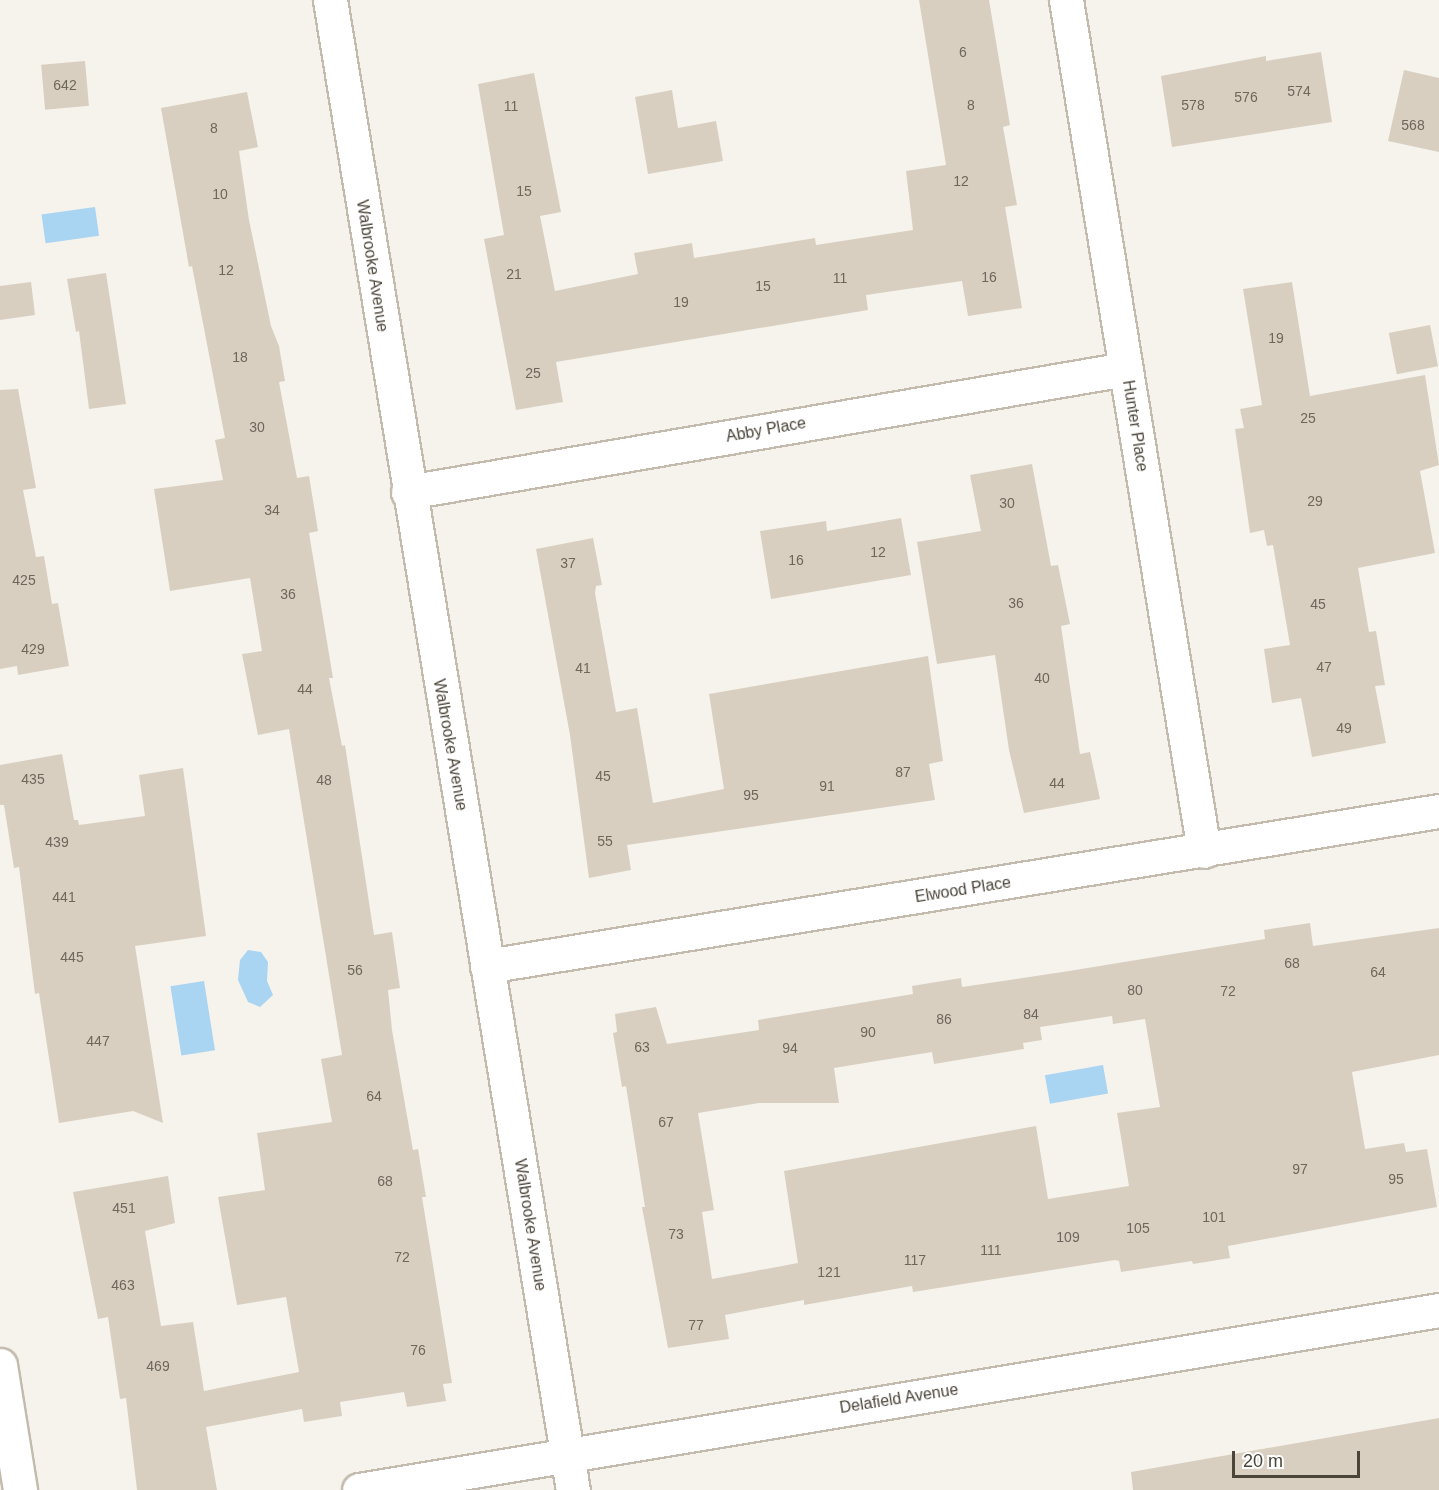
<!DOCTYPE html>
<style>
body{margin:0}
#map{position:relative;width:1439px;height:1490px;overflow:hidden;background:#f6f3ec;font-family:Arial,sans-serif}
div>[style]{position:absolute}
[style*='--x']{left:calc(var(--x)*1px);top:calc(var(--y)*1px);width:calc(var(--w)*1px);rotate:calc(var(--a)*1deg)}
.water>*{inset:0;background:#a9d4f2;transform-origin:0 0}
.building>*{inset:0;background:#d8cfc1;transform-origin:0 0}
.roads{filter:drop-shadow(2px 0 #c2bbae) drop-shadow(-2px 0 #c2bbae) drop-shadow(0 2px #c2bbae) drop-shadow(0 -2px #c2bbae)}
.street>*{height:33px;margin:-16.5px;padding:0 16.5px;transform-origin:16.5px;border-radius:16.5px;background:#fff}
span{translate:-50% -50%;white-space:nowrap;text-align:center;line-height:1.15;-webkit-text-stroke:6px #fff;paint-order:stroke}
.number-label{font-size:14px;color:#6e675b}
.number-label span{-webkit-text-stroke-width:0}
.street-label{font-size:16px;color:#4b4439}
.scale{position:absolute;left:1232px;top:1451px;width:128px;height:27px;box-sizing:border-box;border:3px solid #4b4439;border-top:0;padding-left:8px;font-size:18px;line-height:21px;white-space:nowrap;color:#4b4439;-webkit-text-stroke:4px #fff;paint-order:stroke}
</style>
<div id="map">
<div class="water">
<div style="left:95px;top:207px;width:29px;height:54px;rotate:82deg"></div>
<div style="clip-path:polygon(248px 950px,261px 952px,268px 962px,267px 981px,273px 995px,260px 1007px,248px 1002px,238px 980px,240px 960px)"></div>
<div style="left:204px;top:981px;width:70px;height:34px;rotate:81deg"></div>
<div style="left:1103px;top:1065px;width:29px;height:59px;rotate:80deg"></div>
</div>
<div class="building">
<div style="clip-path:polygon(919px 0,989px 0,1010px 125px,1003px 127px,1017px 205px,1005px 207px,1022px 308px,968px 316px,962px 281px,866px 295px,868px 310px,556px 362px,563px 402px,516px 410px,484px 239px,504px 235px,478px 84px,534px 73px,561px 212px,540px 216px,555px 291px,638px 274px,634px 253px,692px 243px,694px 258px,815px 238px,816px 245px,913px 230px,906px 171px,946px 165px)"></div>
<div style="clip-path:polygon(1321px 52px,1332px 122px,1172px 147px,1161px 76px,1266px 56px,1266px 61px)"></div>
<div style="left:85px;top:61px;width:45px;height:44px;rotate:85deg"></div>
<div style="clip-path:polygon(1404px 70px,1439px 78px,1439px 152px,1388px 141px)"></div>
<div style="clip-path:polygon(672px 90px,678px 128px,716px 121px,723px 161px,648px 174px,635px 97px)"></div>
<div style="clip-path:polygon(247px 92px,258px 147px,239px 151px,249px 220px,271px 326px,279px 346px,285px 381px,279px 382px,297px 478px,309px 476px,318px 531px,309px 533px,333px 678px,329px 678px,342px 746px,345px 745px,374px 935px,392px 932px,400px 988px,388px 990px,392px 1030px,413px 1150px,418px 1149px,426px 1197px,422px 1197px,452px 1383px,443px 1384px,446px 1401px,407px 1407px,404px 1392px,340px 1402px,342px 1416px,304px 1422px,302px 1409px,206px 1427px,217px 1490px,137px 1490px,126px 1398px,120px 1399px,108px 1317px,98px 1319px,73px 1192px,168px 1176px,175px 1223px,145px 1231px,161px 1326px,193px 1322px,204px 1391px,299px 1372px,286px 1297px,237px 1305px,218px 1197px,265px 1190px,257px 1133px,332px 1122px,321px 1059px,342px 1055px,289px 729px,258px 735px,242px 654px,262px 651px,250px 578px,170px 591px,154px 489px,223px 480px,215px 440px,225px 438px,192px 266px,189px 267px,161px 108px)"></div>
<div style="clip-path:polygon(106px 273px,126px 404px,89px 409px,79px 331px,76px 332px,67px 279px)"></div>
<div style="clip-path:polygon(31px 282px,35px 315px,0 320px,0 286px)"></div>
<div style="clip-path:polygon(1292px 282px,1310px 396px,1425px 375px,1439px 465px,1420px 471px,1435px 553px,1358px 568px,1369px 632px,1376px 631px,1385px 685px,1375px 686px,1386px 743px,1312px 757px,1301px 698px,1272px 703px,1264px 649px,1290px 645px,1273px 545px,1267px 546px,1264px 530px,1250px 533px,1235px 429px,1244px 428px,1240px 409px,1262px 405px,1243px 289px)"></div>
<div style="left:1430px;top:325px;width:42px;height:42px;rotate:79deg"></div>
<div style="clip-path:polygon(18px 389px,36px 488px,23px 490px,36px 557px,44px 556px,52px 604px,58px 603px,69px 666px,18px 675px,17px 666px,0 669px,0 390px)"></div>
<div style="clip-path:polygon(1032px 464px,1051px 566px,1058px 565px,1070px 624px,1061px 626px,1080px 754px,1090px 752px,1100px 799px,1024px 813px,1009px 750px,995px 655px,937px 664px,917px 542px,981px 531px,970px 475px)"></div>
<div style="clip-path:polygon(901px 518px,911px 575px,771px 599px,760px 531px,826px 521px,827px 531px)"></div>
<div style="clip-path:polygon(593px 538px,602px 585px,596px 586px,595px 593px,616px 712px,637px 708px,653px 803px,724px 789px,709px 694px,928px 656px,943px 761px,929px 764px,935px 800px,627px 845px,631px 870px,589px 878px,570px 735px,536px 549px)"></div>
<div style="clip-path:polygon(62px 754px,74px 820px,78px 820px,79px 825px,145px 816px,139px 775px,183px 768px,206px 936px,135px 946px,163px 1123px,133px 1111px,59px 1123px,39px 993px,35px 994px,19px 867px,14px 868px,4px 805px,0 805px,0 765px)"></div>
<div style="clip-path:polygon(evenodd,1310px 923px,1313px 946px,1439px 928px,1439px 1055px,1352px 1072px,1365px 1149px,1404px 1143px,1406px 1152px,1427px 1149px,1437px 1207px,1228px 1246px,1230px 1258px,1193px 1264px,1192px 1261px,1121px 1272px,1119px 1261px,1115px 1260px,913px 1292px,912px 1286px,804px 1305px,804px 1300px,725px 1315px,729px 1339px,668px 1348px,642px 1207px,645px 1207px,626px 1086px,622px 1087px,613px 1033px,617px 1032px,615px 1014px,656px 1007px,667px 1044px,759px 1030px,758px 1020px,913px 994px,912px 986px,961px 978px,962px 987px,1069px 971px,1265px 939px,1264px 930px,1310px 923px,1112px 1016px,1113px 1024px,1145px 1019px,1160px 1107px,1117px 1113px,1129px 1186px,1048px 1199px,1036px 1126px,784px 1171px,798px 1263px,712px 1279px,702px 1212px,714px 1210px,698px 1113px,759px 1103px,839px 1103px,834px 1068px,932px 1052px,934px 1064px,1024px 1049px,1023px 1043px,1042px 1040px,1040px 1027px,1112px 1016px)"></div>
<div style="clip-path:polygon(1439px 1418px,1439px 1490px,1133px 1490px,1131px 1472px)"></div>
</div>
<div class="roads">
<div class="street">
<div style="--x:330;--y:0;--w:1510;--a:80.74"></div>
<div style="--x:1066;--y:0;--w:862;--a:80.79"></div>
<div style="--x:408;--y:492;--w:727;--a:-9.73"></div>
<div style="--x:487;--y:966;--w:965;--a:-9.25"></div>
<div style="--x:0;--y:1365;--w:127;--a:80.9"></div>
<div style="--x:359;--y:1490;--w:1095;--a:-9.46"></div>
</div>
</div>
<div class="number-label">
<span style="left:963px;top:52px">6</span>
<span style="left:65px;top:85px">642</span>
<span style="left:1299px;top:91px">574</span>
<span style="left:1246px;top:97px">576</span>
<span style="left:971px;top:105px">8</span>
<span style="left:1193px;top:105px">578</span>
<span style="left:511px;top:106px">11</span>
<span style="left:1413px;top:125px">568</span>
<span style="left:214px;top:128px">8</span>
<span style="left:961px;top:181px">12</span>
<span style="left:524px;top:191px">15</span>
<span style="left:220px;top:194px">10</span>
<span style="left:226px;top:270px">12</span>
<span style="left:514px;top:274px">21</span>
<span style="left:989px;top:277px">16</span>
<span style="left:840px;top:278px">11</span>
<span style="left:763px;top:286px">15</span>
<span style="left:681px;top:302px">19</span>
<span style="left:1276px;top:338px">19</span>
<span style="left:240px;top:357px">18</span>
<span style="left:533px;top:373px">25</span>
<span style="left:1308px;top:418px">25</span>
<span style="left:257px;top:427px">30</span>
<span style="left:1315px;top:501px">29</span>
<span style="left:1007px;top:503px">30</span>
<span style="left:272px;top:510px">34</span>
<span style="left:878px;top:552px">12</span>
<span style="left:796px;top:560px">16</span>
<span style="left:568px;top:563px">37</span>
<span style="left:24px;top:580px">425</span>
<span style="left:288px;top:594px">36</span>
<span style="left:1016px;top:603px">36</span>
<span style="left:1318px;top:604px">45</span>
<span style="left:33px;top:649px">429</span>
<span style="left:1324px;top:667px">47</span>
<span style="left:583px;top:668px">41</span>
<span style="left:1042px;top:678px">40</span>
<span style="left:305px;top:689px">44</span>
<span style="left:1344px;top:728px">49</span>
<span style="left:903px;top:772px">87</span>
<span style="left:603px;top:776px">45</span>
<span style="left:33px;top:779px">435</span>
<span style="left:324px;top:780px">48</span>
<span style="left:1057px;top:783px">44</span>
<span style="left:827px;top:786px">91</span>
<span style="left:751px;top:795px">95</span>
<span style="left:605px;top:841px">55</span>
<span style="left:57px;top:842px">439</span>
<span style="left:64px;top:897px">441</span>
<span style="left:72px;top:957px">445</span>
<span style="left:1292px;top:963px">68</span>
<span style="left:355px;top:970px">56</span>
<span style="left:1378px;top:972px">64</span>
<span style="left:1135px;top:990px">80</span>
<span style="left:1228px;top:991px">72</span>
<span style="left:1031px;top:1014px">84</span>
<span style="left:944px;top:1019px">86</span>
<span style="left:868px;top:1032px">90</span>
<span style="left:98px;top:1041px">447</span>
<span style="left:642px;top:1047px">63</span>
<span style="left:790px;top:1048px">94</span>
<span style="left:374px;top:1096px">64</span>
<span style="left:666px;top:1122px">67</span>
<span style="left:1300px;top:1169px">97</span>
<span style="left:1396px;top:1179px">95</span>
<span style="left:385px;top:1181px">68</span>
<span style="left:124px;top:1208px">451</span>
<span style="left:1214px;top:1217px">101</span>
<span style="left:1138px;top:1228px">105</span>
<span style="left:676px;top:1234px">73</span>
<span style="left:1068px;top:1237px">109</span>
<span style="left:991px;top:1250px">111</span>
<span style="left:402px;top:1257px">72</span>
<span style="left:915px;top:1260px">117</span>
<span style="left:829px;top:1272px">121</span>
<span style="left:123px;top:1285px">463</span>
<span style="left:696px;top:1325px">77</span>
<span style="left:418px;top:1350px">76</span>
<span style="left:158px;top:1366px">469</span>
</div>
<div class="street-label">
<span style="left:372px;top:266px;rotate:81deg">Walbrooke Avenue</span>
<span style="left:1135px;top:426px;rotate:81deg">Hunter Place</span>
<span style="left:766px;top:430px;rotate:-10deg">Abby Place</span>
<span style="left:450px;top:745px;rotate:80deg">Walbrooke Avenue</span>
<span style="left:963px;top:890px;rotate:-9deg">Elwood Place</span>
<span style="left:530px;top:1225px;rotate:81deg">Walbrooke Avenue</span>
<span style="left:899px;top:1399px;rotate:-9deg">Delafield Avenue</span>
</div>
<div class="scale">20 m</div>
</div>
